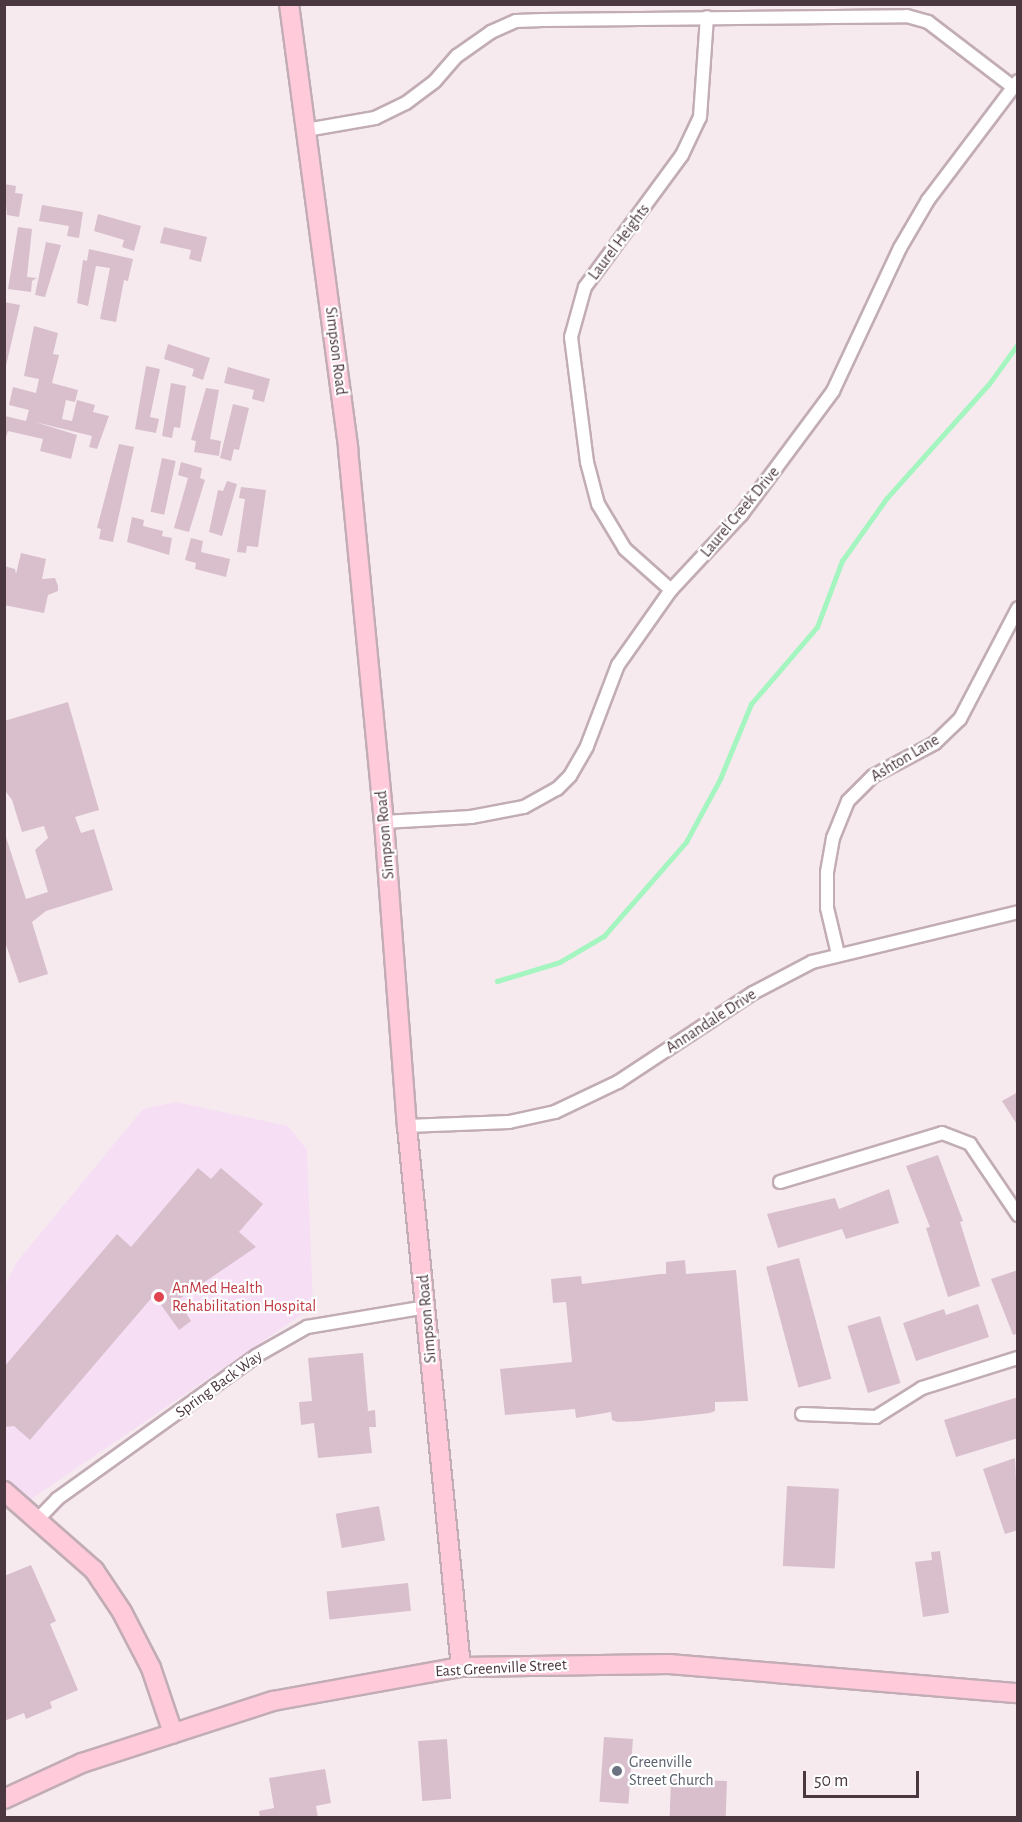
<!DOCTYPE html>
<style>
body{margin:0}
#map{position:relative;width:1022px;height:1822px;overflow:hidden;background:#f6eaef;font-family:"Alegreya Sans",sans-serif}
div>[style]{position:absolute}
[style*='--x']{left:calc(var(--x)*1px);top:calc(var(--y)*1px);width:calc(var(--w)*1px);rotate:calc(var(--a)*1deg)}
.medical>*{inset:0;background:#f6def5}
.stream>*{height:4.5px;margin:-2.25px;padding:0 2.25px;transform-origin:2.25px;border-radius:2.25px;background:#a4f5c0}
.building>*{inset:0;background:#d8bfcb;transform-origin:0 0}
.roads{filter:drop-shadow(2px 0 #c2acb5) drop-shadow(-2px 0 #c2acb5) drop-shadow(0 2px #c2acb5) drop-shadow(0 -2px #c2acb5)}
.street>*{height:12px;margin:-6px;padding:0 6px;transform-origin:6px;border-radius:6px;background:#fff}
.secondary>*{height:18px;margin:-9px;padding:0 9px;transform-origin:9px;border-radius:9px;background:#ffcbdb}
.dots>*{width:16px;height:16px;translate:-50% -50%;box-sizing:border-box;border:3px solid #fff;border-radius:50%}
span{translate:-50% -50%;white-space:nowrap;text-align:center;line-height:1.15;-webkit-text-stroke:4.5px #fff;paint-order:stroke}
.street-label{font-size:16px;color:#4b3740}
.health-label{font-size:16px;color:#be3a42}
.left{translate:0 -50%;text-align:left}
.worship-label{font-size:16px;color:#5b616d}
.frame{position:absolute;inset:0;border:6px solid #4b3740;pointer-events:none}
.scale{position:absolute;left:803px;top:1771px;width:116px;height:27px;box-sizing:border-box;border:3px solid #4b3740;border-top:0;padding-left:8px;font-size:18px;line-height:21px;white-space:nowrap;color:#4b3740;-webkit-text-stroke:4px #fff;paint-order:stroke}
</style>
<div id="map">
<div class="medical">
<div style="clip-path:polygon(176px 1102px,288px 1126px,307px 1150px,313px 1307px,30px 1500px,5px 1485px,4px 1287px,16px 1263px,143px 1109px)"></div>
</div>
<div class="stream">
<div style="--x:497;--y:981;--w:66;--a:-16.8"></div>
<div style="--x:560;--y:962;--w:51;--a:-30.6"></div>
<div style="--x:604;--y:936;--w:125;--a:-48.9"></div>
<div style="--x:686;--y:842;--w:72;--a:-61.6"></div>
<div style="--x:720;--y:779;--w:81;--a:-67.5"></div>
<div style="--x:751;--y:704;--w:101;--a:-49.4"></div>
<div style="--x:817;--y:627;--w:71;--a:-69.3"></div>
<div style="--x:842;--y:561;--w:76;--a:-54.6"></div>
<div style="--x:886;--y:499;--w:154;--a:-48.2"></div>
<div style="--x:989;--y:384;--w:49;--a:-54.1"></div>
</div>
<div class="building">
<div style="clip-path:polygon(4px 184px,16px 186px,15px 193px,23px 194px,19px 217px,7px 215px)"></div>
<div style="clip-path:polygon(42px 205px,83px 212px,79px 238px,67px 236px,69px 226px,39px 221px)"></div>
<div style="clip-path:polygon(98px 214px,141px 226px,134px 251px,122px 247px,124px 240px,94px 231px)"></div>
<div style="clip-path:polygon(18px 227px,32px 229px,27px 277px,37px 278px,32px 281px,31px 292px,8px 289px)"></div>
<div style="clip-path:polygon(164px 227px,207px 237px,201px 262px,189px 259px,191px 250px,160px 243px)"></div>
<div style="clip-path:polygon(46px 242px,61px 245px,45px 297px,35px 295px)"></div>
<div style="clip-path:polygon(89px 249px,133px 259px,128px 281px,124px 280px,116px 322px,100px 319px,110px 268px,96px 266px,88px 306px,77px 303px,83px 260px,87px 261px)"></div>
<div style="clip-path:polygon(4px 302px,20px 305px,6px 366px,4px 365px)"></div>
<div style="clip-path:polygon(34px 326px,58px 333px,53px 354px,59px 355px,52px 383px,78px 390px,75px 402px,66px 400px,62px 419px,72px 421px,77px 400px,95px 405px,93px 412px,109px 416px,97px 449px,89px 447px,92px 436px,35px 422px,77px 435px,71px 459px,40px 451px,43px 439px,8px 431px,5px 441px,5px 416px,26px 421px,29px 410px,9px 405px,13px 387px,36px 393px,39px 379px,24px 376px)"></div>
<div style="clip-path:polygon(168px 344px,210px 358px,203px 380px,192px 376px,194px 369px,164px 359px)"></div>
<div style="clip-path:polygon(146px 366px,160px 369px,150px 417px,159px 419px,156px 433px,135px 429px)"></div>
<div style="clip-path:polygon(228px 367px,270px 379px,264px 402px,252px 399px,254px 390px,224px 383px)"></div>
<div style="clip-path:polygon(171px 383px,186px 386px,180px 428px,174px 427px,172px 438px,162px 436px)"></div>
<div style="clip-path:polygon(206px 388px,219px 390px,210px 439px,221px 441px,219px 456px,194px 452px,196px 441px,191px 440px)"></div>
<div style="clip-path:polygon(233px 404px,249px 408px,239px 450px,234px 449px,231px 461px,220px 458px)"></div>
<div style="clip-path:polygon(119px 444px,134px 447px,113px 542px,99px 539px,101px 529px,97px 528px)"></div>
<div style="left:162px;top:458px;width:14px;height:55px;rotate:12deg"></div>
<div style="clip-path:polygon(181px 462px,202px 468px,200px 478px,205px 480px,189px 532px,174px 528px,188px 478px,178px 475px)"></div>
<div style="clip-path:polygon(227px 481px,237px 484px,222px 536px,209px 532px,218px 490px,223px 491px)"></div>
<div style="clip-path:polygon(241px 487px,266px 490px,258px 547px,247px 546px,246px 553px,237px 552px,245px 499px,239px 498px)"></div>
<div style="clip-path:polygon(132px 517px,144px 520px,143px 526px,163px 531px,162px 536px,172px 538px,169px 555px,127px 542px)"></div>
<div style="clip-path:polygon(191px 538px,203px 541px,201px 552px,230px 559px,226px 577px,195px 569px,196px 563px,185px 560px)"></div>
<div style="clip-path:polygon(21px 553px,46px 559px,42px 579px,55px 578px,58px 586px,58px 591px,48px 595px,44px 613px,4px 605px,4px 566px,15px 569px,16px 574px)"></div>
<div style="clip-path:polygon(68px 702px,99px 810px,75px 817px,81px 833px,94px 829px,113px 890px,46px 911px,32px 922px,48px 974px,19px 983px,4px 939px,4px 831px,26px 899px,48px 892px,35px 850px,48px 838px,44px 826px,22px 832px,12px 800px,6px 792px,4px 721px)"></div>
<div style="clip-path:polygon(1018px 1092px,1018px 1126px,1002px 1101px)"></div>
<div style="clip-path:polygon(938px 1155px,963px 1221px,960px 1222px,980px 1286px,948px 1297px,926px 1228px,930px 1227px,906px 1166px)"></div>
<div style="clip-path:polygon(198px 1168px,211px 1179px,221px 1168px,263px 1204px,239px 1232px,256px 1247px,178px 1300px,191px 1321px,179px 1330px,154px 1295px,30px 1440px,14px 1426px,4px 1427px,4px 1367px,117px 1234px,131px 1247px)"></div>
<div style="clip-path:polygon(889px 1189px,899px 1223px,846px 1239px,842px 1229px,778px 1248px,767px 1214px,835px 1198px,839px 1209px)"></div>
<div style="left:799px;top:1258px;width:125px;height:34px;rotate:75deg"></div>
<div style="clip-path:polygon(685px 1260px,686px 1274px,736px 1270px,748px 1401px,715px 1402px,715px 1411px,710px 1413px,641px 1421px,617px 1422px,612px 1420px,611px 1412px,576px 1418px,575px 1409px,505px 1415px,500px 1369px,572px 1362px,566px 1302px,553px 1303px,551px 1279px,581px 1276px,582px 1284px,660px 1274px,666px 1274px,666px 1278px,666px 1262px)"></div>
<div style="clip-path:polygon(1018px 1270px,1018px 1333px,1013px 1335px,991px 1279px)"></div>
<div style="clip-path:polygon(978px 1304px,989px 1337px,916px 1361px,903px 1323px,944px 1309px,946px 1315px)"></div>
<div style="left:880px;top:1316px;width:70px;height:34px;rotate:73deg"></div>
<div style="clip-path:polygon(363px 1353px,368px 1411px,375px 1410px,376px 1427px,369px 1427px,372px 1453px,318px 1458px,314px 1423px,301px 1425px,299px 1402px,312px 1401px,308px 1358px)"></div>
<div style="clip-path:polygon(1018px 1397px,1018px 1438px,956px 1457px,944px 1420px)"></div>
<div style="clip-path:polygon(1015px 1458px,1018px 1530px,1005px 1534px,983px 1469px)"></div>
<div style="left:787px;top:1486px;width:52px;height:80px;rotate:3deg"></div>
<div style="left:379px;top:1506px;width:35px;height:44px;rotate:80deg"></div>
<div style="clip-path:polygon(940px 1551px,949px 1613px,923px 1617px,915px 1562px,932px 1560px,931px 1552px)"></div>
<div style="clip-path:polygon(31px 1565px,56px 1621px,50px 1624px,78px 1690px,50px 1702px,52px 1708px,26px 1719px,24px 1713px,4px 1721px,4px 1576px)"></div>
<div style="left:408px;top:1583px;width:28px;height:82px;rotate:84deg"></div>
<div style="left:604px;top:1737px;width:29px;height:65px;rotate:4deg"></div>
<div style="left:447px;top:1739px;width:60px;height:29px;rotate:86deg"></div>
<div style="clip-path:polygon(325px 1769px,331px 1803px,316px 1806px,318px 1818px,260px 1818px,259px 1811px,274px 1808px,269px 1778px)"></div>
<div style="left:671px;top:1779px;width:56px;height:39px;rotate:2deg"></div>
</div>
<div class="roads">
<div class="street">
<div style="--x:306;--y:130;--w:70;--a:-9.9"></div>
<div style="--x:375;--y:118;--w:34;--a:-26"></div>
<div style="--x:406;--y:103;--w:36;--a:-37"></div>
<div style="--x:435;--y:81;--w:33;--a:-49"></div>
<div style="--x:457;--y:56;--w:42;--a:-35.2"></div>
<div style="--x:491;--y:32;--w:27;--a:-24"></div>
<div style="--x:516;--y:21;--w:27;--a:-2"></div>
<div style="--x:543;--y:20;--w:364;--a:-0.6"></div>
<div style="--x:907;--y:16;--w:22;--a:16"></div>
<div style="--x:928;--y:22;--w:107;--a:37.4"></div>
<div style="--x:671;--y:590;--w:62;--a:-138.3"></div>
<div style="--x:625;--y:549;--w:52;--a:-121"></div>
<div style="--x:598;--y:504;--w:43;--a:-104.7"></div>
<div style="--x:587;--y:462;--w:126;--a:-97.3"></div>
<div style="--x:571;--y:337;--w:52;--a:-74.4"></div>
<div style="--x:585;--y:287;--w:164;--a:-53.7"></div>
<div style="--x:682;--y:155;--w:42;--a:-64.7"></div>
<div style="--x:700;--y:117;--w:100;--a:-86"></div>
<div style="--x:384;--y:822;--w:87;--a:-3.3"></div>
<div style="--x:471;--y:817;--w:54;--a:-10.7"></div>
<div style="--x:524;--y:807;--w:38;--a:-29"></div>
<div style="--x:557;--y:789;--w:18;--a:-45"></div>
<div style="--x:570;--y:776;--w:34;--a:-60"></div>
<div style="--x:587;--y:746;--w:87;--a:-69.1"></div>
<div style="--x:618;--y:665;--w:92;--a:-54.8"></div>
<div style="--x:671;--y:590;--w:103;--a:-47"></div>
<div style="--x:741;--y:515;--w:154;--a:-53.4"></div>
<div style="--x:833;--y:391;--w:158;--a:-64.9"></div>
<div style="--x:900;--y:248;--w:56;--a:-59.7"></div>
<div style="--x:928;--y:200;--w:149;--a:-52.9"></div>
<div style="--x:838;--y:954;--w:47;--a:-103.4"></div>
<div style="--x:827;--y:908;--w:36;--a:-90"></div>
<div style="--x:827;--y:872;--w:35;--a:-80"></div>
<div style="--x:833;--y:838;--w:40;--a:-68"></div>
<div style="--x:848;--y:801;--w:35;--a:-45"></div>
<div style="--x:873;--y:776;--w:70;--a:-28"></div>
<div style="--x:935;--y:743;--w:35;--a:-44"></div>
<div style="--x:960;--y:719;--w:125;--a:-62.4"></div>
<div style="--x:407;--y:1126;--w:102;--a:-2.2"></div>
<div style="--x:509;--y:1122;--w:47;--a:-12.3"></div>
<div style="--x:555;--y:1112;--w:70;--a:-25.5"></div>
<div style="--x:618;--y:1082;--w:162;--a:-33.4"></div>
<div style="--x:753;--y:993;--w:67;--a:-27.7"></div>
<div style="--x:812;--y:962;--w:212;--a:-13.6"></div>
<div style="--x:780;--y:1182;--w:169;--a:-16.8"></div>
<div style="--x:942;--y:1133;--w:30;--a:21"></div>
<div style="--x:970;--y:1144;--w:86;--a:55.9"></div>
<div style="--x:802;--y:1414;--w:74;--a:2.3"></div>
<div style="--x:876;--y:1417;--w:54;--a:-32.2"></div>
<div style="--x:922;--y:1388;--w:101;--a:-17.4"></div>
<div style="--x:38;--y:1519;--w:28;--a:-46"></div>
<div style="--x:57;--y:1499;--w:245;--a:-35.7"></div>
<div style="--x:256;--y:1356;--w:59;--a:-29.6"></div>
<div style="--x:307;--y:1327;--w:121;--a:-9.5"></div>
</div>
<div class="secondary">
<div style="--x:289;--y:4;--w:449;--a:82.4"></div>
<div style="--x:348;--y:449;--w:375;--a:84.5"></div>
<div style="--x:384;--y:822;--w:305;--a:85.7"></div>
<div style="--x:407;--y:1126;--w:544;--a:84.3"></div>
<div style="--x:4;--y:1491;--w:120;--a:41.3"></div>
<div style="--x:94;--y:1570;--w:50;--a:56.3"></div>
<div style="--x:122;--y:1612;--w:63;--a:62.6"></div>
<div style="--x:151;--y:1668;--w:69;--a:71.3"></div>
<div style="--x:4;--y:1799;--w:86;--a:-24.8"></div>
<div style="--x:82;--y:1763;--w:201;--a:-18"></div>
<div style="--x:273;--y:1701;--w:191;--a:-10.3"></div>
<div style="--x:461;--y:1667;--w:208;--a:-0.8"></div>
<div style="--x:669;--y:1664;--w:350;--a:4.8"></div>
</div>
</div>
<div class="dots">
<div style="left:159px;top:1297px;background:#e0444e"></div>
<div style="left:617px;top:1771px;background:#6b7280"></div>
</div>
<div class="street-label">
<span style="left:619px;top:242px;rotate:-53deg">Laurel Heights</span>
<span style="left:336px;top:351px;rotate:83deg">Simpson Road</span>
<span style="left:740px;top:512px;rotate:-50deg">Laurel Creek Drive</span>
<span style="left:905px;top:758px;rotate:-31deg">Ashton Lane</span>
<span style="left:385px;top:835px;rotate:-95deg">Simpson Road</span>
<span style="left:711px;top:1021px;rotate:-33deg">Annandale Drive</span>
<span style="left:427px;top:1319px;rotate:-95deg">Simpson Road</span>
<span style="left:219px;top:1384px;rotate:-36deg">Spring Back Way</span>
<span style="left:501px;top:1668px;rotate:-3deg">East Greenville Street</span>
</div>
<div class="health-label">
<span class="left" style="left:172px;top:1297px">AnMed Health<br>Rehabilitation Hospital</span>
</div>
<div class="worship-label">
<span class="left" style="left:629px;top:1771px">Greenville<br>Street Church</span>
</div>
<div class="frame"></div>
<div class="scale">50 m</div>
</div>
